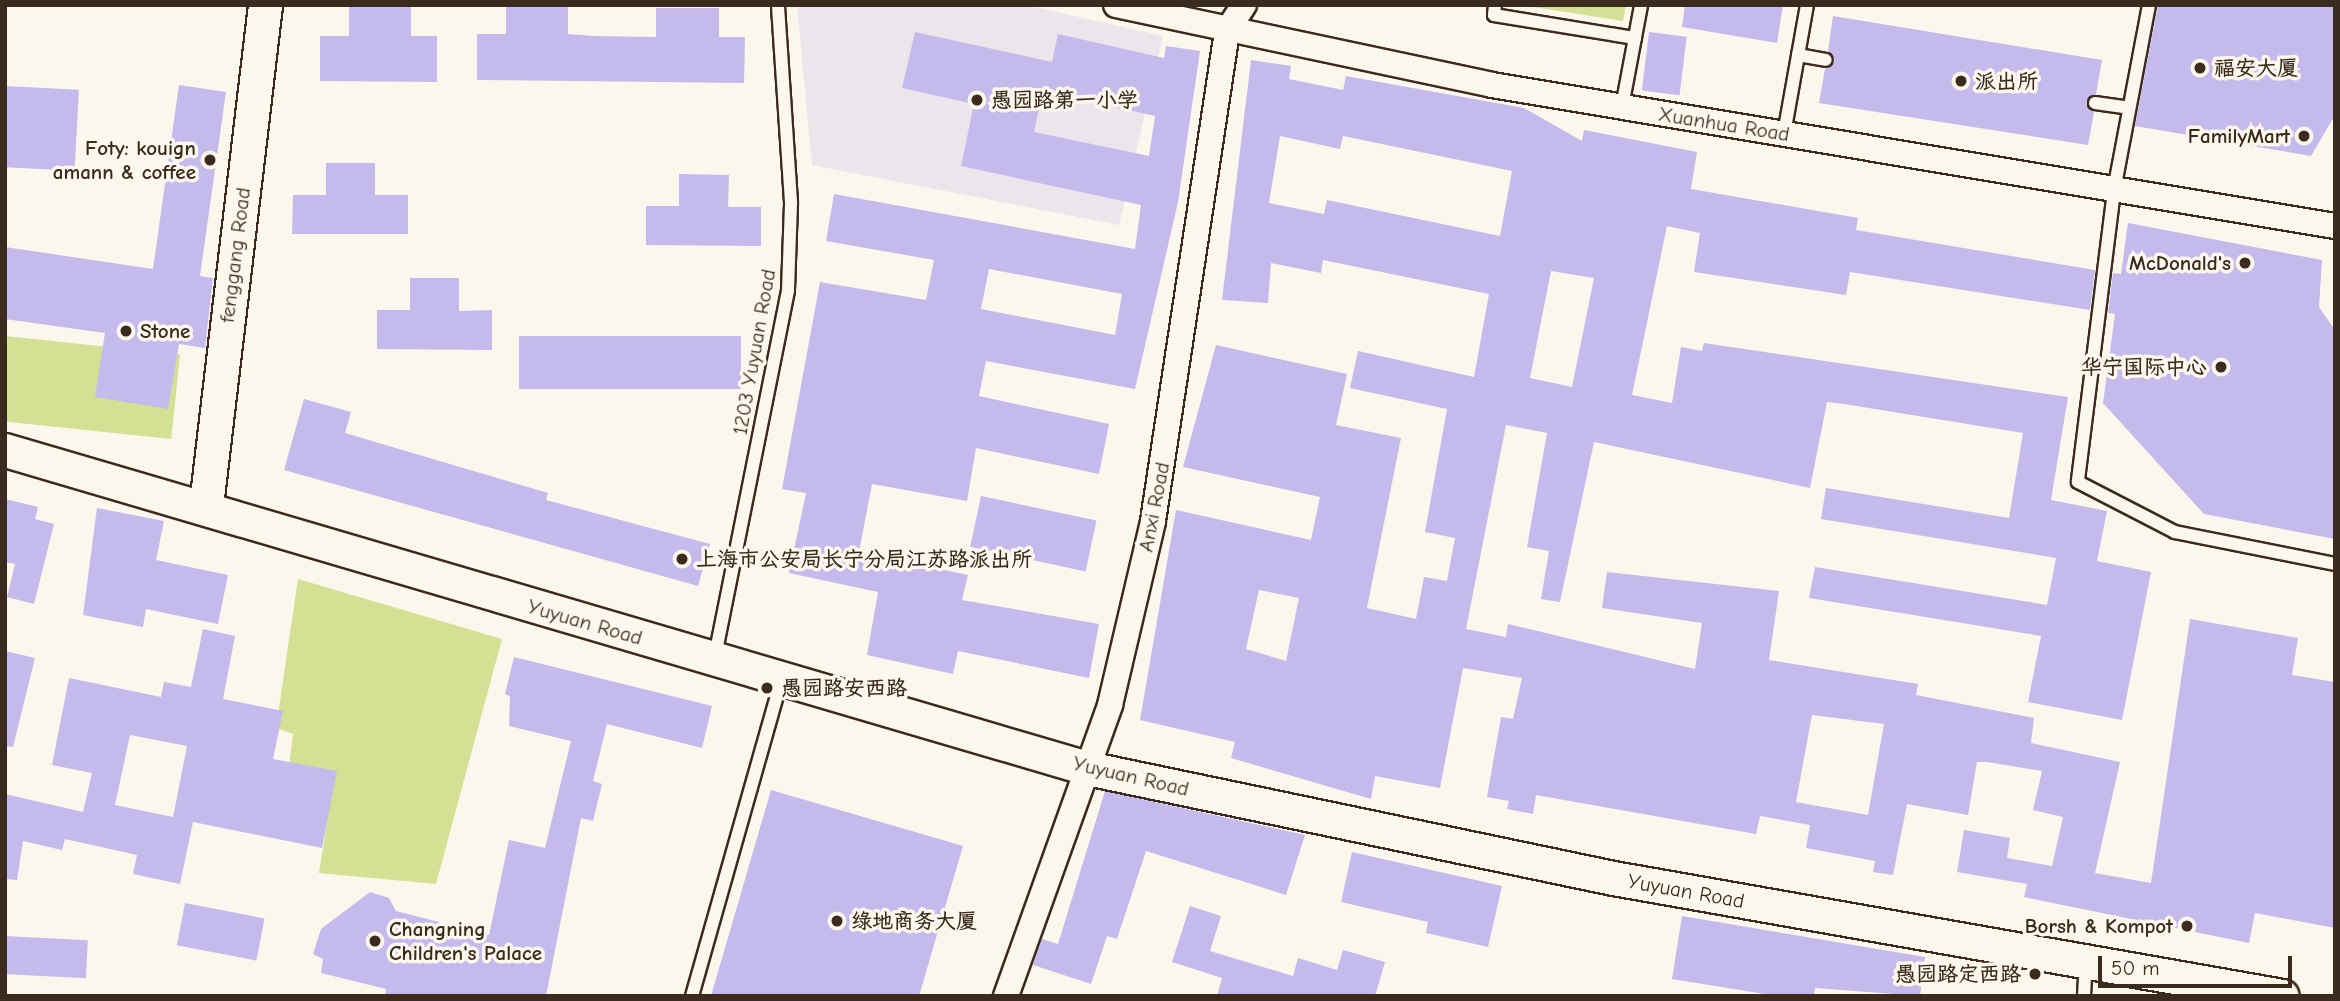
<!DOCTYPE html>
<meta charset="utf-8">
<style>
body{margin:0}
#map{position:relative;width:2340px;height:1001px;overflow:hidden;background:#fbf7ec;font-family:"Comic Neue","LXGW WenKai TC",sans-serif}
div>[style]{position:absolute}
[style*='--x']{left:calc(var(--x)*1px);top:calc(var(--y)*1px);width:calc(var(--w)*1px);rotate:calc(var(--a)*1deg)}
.built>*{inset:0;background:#ebe5ec}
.green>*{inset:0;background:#d4e093;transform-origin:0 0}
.building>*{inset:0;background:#c5baec;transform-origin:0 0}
.roads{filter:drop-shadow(2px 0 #3b2a1e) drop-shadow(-2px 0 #3b2a1e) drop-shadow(0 2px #3b2a1e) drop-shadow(0 -2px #3b2a1e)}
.lane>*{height:12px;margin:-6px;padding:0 6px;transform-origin:6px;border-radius:6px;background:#fbf7ec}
.street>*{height:24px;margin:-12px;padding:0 12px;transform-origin:12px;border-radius:12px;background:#fbf7ec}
.secondary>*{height:33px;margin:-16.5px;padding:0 16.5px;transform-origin:16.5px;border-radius:16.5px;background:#fbf7ec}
.dots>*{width:19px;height:19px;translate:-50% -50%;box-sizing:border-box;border:4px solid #fbf7ec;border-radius:50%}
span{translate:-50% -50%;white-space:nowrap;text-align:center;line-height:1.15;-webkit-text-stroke:7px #fbf7ec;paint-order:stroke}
.poi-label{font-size:21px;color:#3b2a1e;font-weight:700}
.left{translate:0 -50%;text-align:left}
.right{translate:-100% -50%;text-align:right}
.street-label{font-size:21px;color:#3b2a1e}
.frame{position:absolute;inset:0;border:7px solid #3b2a1e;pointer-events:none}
.scale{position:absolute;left:2098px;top:956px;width:194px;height:32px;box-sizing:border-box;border:4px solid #3b2a1e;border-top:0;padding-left:9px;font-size:21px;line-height:24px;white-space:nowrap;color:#3b2a1e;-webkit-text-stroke:5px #fbf7ec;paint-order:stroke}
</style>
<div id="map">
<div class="built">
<div style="clip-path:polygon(797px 5px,1026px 5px,1163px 36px,1119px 225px,812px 165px)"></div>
</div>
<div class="green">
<div style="clip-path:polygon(1521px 5px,1626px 5px,1623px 21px)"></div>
<div style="left:5px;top:336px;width:176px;height:85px;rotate:6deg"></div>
<div style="clip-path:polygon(298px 579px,502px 639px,436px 884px,319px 873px,332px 790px,288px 776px,293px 734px,276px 728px)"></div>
</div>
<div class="building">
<div style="clip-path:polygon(506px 5px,568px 6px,568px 34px,594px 36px,656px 37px,656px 8px,719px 8px,719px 37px,745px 37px,744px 83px,477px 80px,477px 34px,506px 34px)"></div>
<div style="clip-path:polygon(1685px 5px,1783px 5px,1777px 43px,1682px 27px)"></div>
<div style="clip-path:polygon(2158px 5px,2335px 5px,2335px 115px,2311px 156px,2135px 126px)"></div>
<div style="clip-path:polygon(349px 7px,411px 7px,411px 36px,437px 36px,437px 82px,320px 81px,320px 36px,349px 36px)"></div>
<div style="clip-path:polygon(1833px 16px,2102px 60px,2096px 94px,2087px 101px,2094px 112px,2088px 145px,1819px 103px,1825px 69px,1835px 61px,1828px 51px)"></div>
<div style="clip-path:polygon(evenodd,915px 32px,1052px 62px,1058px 34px,1164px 58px,1166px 46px,1200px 51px,1178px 202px,1135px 389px,986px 361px,979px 396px,1109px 424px,1099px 474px,976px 448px,967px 501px,872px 484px,859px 552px,968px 575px,962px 600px,1099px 624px,1089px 678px,958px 651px,953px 674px,867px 655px,878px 592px,789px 573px,806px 493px,782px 489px,820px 282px,926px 300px,934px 260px,826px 241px,834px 194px,1135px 249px,1141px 205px,961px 166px,974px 104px,902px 88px,915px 32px,1043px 91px,1155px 116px,1149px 156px,1034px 132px,1043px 91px,915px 32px,989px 269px,1122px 294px,1115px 335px,981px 309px,989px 269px)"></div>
<div style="left:1649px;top:32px;width:38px;height:59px;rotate:7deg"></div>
<div style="clip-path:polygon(evenodd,1251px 60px,1291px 66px,1289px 79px,1343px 90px,1346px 76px,1524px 108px,1582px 141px,1584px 130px,1697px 152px,1691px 189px,1858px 218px,1856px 230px,2095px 270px,2090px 310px,1850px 272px,1846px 295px,1694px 272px,1700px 233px,1667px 226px,1632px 395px,1672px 403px,1681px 347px,1702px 351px,1704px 343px,2068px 397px,2051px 500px,2107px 511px,2097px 561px,2151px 572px,2122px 720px,2028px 702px,2041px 636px,1809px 598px,1815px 567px,2047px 605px,2056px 558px,1821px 519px,1826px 488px,2009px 518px,2023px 433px,1844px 404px,1827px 402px,1810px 488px,1594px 442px,1560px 602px,1541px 599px,1549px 551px,1527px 547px,1547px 433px,1506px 425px,1466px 629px,1506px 637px,1508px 624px,1695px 669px,1702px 623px,1602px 608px,1607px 572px,1779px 591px,1769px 660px,1918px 684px,1916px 695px,2034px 718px,2031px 743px,2120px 762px,2095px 873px,2151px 883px,2190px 619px,2298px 638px,2292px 675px,2335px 682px,2335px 928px,2255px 913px,2249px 943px,2024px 897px,2027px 884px,1957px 872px,1964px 830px,2010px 838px,2007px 858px,2052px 866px,2063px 817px,2033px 810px,2042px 771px,1987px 762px,1977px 762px,1968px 815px,1907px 804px,1893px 875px,1873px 872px,1875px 861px,1806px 848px,1810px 825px,1760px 816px,1756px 834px,1536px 795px,1533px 814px,1507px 809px,1509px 801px,1487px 797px,1501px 717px,1513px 719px,1522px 678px,1463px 668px,1440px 788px,1375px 776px,1371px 799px,1231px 758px,1235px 742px,1140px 720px,1176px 510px,1311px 540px,1320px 497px,1183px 467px,1216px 345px,1347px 374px,1336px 425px,1401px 438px,1367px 608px,1416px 619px,1424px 577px,1447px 581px,1455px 538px,1425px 532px,1447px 409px,1350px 388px,1358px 351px,1474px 377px,1489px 294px,1323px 260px,1321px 273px,1271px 263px,1268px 303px,1222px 300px,1251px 60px,1280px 136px,1340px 149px,1343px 136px,1512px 171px,1500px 236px,1327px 200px,1324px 214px,1269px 203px,1280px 136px,1251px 60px,1551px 271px,1594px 278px,1572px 387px,1530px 378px,1551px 271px,1251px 60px,1259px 590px,1299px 598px,1286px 661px,1246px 649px,1259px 590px,1251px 60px,1812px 715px,1884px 724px,1868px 815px,1796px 802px,1812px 715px)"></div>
<div style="clip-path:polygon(179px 85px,226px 92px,200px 276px,213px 278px,205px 348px,179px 344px,168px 409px,95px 397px,105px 333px,5px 319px,5px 247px,153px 269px)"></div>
<div style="left:5px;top:86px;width:74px;height:81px;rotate:3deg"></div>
<div style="clip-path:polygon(326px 163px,375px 163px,375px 195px,408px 195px,408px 234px,292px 234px,293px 195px,326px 195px)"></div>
<div style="clip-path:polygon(679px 174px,729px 175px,728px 207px,761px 207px,761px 246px,646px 245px,646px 206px,679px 206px)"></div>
<div style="clip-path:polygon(2128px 223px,2322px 260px,2319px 307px,2335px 330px,2335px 539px,2204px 514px,2103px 403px,2115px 314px,2108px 313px,2113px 273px,2121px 274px)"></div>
<div style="clip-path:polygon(410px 278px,459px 278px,459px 311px,492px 310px,492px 350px,377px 349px,377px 310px,410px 310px)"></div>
<div style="left:519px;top:336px;width:222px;height:53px"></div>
<div style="clip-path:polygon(304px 399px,351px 412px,345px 433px,548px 493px,546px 500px,710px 544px,698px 586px,284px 470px)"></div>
<div style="left:981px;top:496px;width:118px;height:52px;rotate:12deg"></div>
<div style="clip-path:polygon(5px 499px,38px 507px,35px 519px,54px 524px,34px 604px,7px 597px,15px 564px,5px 562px)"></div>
<div style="clip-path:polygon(97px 508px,164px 521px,156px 560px,228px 575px,218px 624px,146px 609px,143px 627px,83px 615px)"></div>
<div style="clip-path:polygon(evenodd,203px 629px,235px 636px,223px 699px,283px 711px,273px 759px,337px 771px,322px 848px,193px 822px,180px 884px,133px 874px,137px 855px,65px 839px,62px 850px,23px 841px,17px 880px,5px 879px,5px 794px,83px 812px,92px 773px,52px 765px,69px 678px,161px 697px,164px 682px,191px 687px,203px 629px,130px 735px,187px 746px,173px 817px,115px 805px,130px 735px)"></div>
<div style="clip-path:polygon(5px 651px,35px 658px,13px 747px,5px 746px)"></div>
<div style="clip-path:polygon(514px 657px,712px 706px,702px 748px,607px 724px,593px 781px,602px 784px,593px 821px,581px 818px,546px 996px,385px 996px,386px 989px,321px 973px,323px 959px,313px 954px,321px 929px,370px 892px,389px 898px,396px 911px,489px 935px,509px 840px,545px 848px,571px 741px,509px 726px,510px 696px,505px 694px)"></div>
<div style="clip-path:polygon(771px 790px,963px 846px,919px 996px,711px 996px)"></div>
<div style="clip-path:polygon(1105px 791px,1305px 835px,1286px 895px,1146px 851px,1117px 939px,1107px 936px,1091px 984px,1033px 965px,1042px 939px,1058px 944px)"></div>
<div style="clip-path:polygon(1352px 852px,1502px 886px,1488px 947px,1426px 933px,1428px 922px,1341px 902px)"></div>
<div style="left:185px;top:903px;width:81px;height:43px;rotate:11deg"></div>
<div style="clip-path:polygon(1190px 906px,1221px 916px,1210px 951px,1293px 976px,1298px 958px,1337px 970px,1343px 950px,1385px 962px,1375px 996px,1217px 996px,1222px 978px,1172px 962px)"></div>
<div style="clip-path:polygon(1682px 916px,1925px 957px,1920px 996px,1815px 988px,1814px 996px,1777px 996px,1672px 979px)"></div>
<div style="left:5px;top:936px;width:83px;height:38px;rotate:3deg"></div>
</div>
<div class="roads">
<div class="lane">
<div style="--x:1495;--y:5;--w:10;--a:96"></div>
<div style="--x:1494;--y:15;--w:143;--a:9.3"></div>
<div style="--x:2149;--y:5;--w:189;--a:100.7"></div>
<div style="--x:2114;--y:191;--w:293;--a:97.1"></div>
<div style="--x:2078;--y:482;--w:109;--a:27.3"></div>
<div style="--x:2175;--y:532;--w:163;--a:11.3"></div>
<div style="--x:1798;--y:55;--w:28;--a:10"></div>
<div style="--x:2095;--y:103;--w:34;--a:8"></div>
<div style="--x:1622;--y:107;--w:104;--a:-79.4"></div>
<div style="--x:1784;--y:134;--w:131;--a:-79.9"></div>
<div style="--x:715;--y:656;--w:373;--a:-78.7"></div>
<div style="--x:788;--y:290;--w:88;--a:-88"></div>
<div style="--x:791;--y:202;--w:197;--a:-93.8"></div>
<div style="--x:692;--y:996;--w:330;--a:-74.2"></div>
<div style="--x:2084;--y:996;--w:35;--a:-87"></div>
</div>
<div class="street">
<div style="--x:1116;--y:5;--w:384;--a:12"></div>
<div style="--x:1492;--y:85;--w:855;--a:9.5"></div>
<div style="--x:1006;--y:996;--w:309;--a:-70.3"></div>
<div style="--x:1110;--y:705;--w:189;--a:-76.8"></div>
<div style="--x:1153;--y:521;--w:496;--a:-81.4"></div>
<div style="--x:1227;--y:31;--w:31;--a:-57"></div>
</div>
<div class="secondary">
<div style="--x:5;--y:450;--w:1128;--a:16.38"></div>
<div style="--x:1087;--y:768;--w:537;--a:11.81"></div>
<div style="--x:1613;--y:878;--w:679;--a:10"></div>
<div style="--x:206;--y:505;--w:503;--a:-83.27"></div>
</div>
</div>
<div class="dots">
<div style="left:2200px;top:68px;background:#3b2a1e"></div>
<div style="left:1961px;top:81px;background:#3b2a1e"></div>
<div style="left:977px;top:100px;background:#3b2a1e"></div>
<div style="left:2304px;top:136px;background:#3b2a1e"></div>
<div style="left:210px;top:160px;background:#3b2a1e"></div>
<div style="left:2245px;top:263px;background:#3b2a1e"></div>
<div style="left:126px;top:331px;background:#3b2a1e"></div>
<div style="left:2221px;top:367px;background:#3b2a1e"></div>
<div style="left:682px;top:559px;background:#3b2a1e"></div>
<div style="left:767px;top:688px;background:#3b2a1e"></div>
<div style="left:837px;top:921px;background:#3b2a1e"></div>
<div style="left:2187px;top:926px;background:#3b2a1e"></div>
<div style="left:375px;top:941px;background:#3b2a1e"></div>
<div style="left:2035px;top:974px;background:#3b2a1e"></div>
</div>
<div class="poi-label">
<span class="left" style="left:2214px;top:68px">福安大厦</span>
<span class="left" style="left:1975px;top:81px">派出所</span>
<span class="left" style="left:991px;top:100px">愚园路第一小学</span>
<span class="right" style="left:2290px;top:136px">FamilyMart</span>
<span class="right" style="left:196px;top:160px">Foty: kouign<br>amann &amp; coffee</span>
<span class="right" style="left:2231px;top:263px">McDonald's</span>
<span class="left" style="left:140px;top:331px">Stone</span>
<span class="right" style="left:2207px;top:367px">华宁国际中心</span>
<span class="left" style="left:696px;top:559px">上海市公安局长宁分局江苏路派出所</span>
<span class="left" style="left:781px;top:688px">愚园路安西路</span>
<span class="left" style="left:851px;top:921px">绿地商务大厦</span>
<span class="right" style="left:2173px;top:926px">Borsh &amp; Kompot</span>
<span class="left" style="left:389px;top:941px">Changning<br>Children's Palace</span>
<span class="right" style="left:2021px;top:974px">愚园路定西路</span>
</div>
<div class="street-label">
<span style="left:1724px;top:124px;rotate:9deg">Xuanhua Road</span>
<span style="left:235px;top:255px;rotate:-83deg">fenggang Road</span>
<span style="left:754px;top:352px;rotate:-80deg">1203 Yuyuan Road</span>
<span style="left:1154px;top:507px;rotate:-79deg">Anxi Road</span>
<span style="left:585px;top:622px;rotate:16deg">Yuyuan Road</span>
<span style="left:1131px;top:776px;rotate:13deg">Yuyuan Road</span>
<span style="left:1686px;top:891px;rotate:10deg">Yuyuan Road</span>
</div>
<div class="frame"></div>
<div class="scale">50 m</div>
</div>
